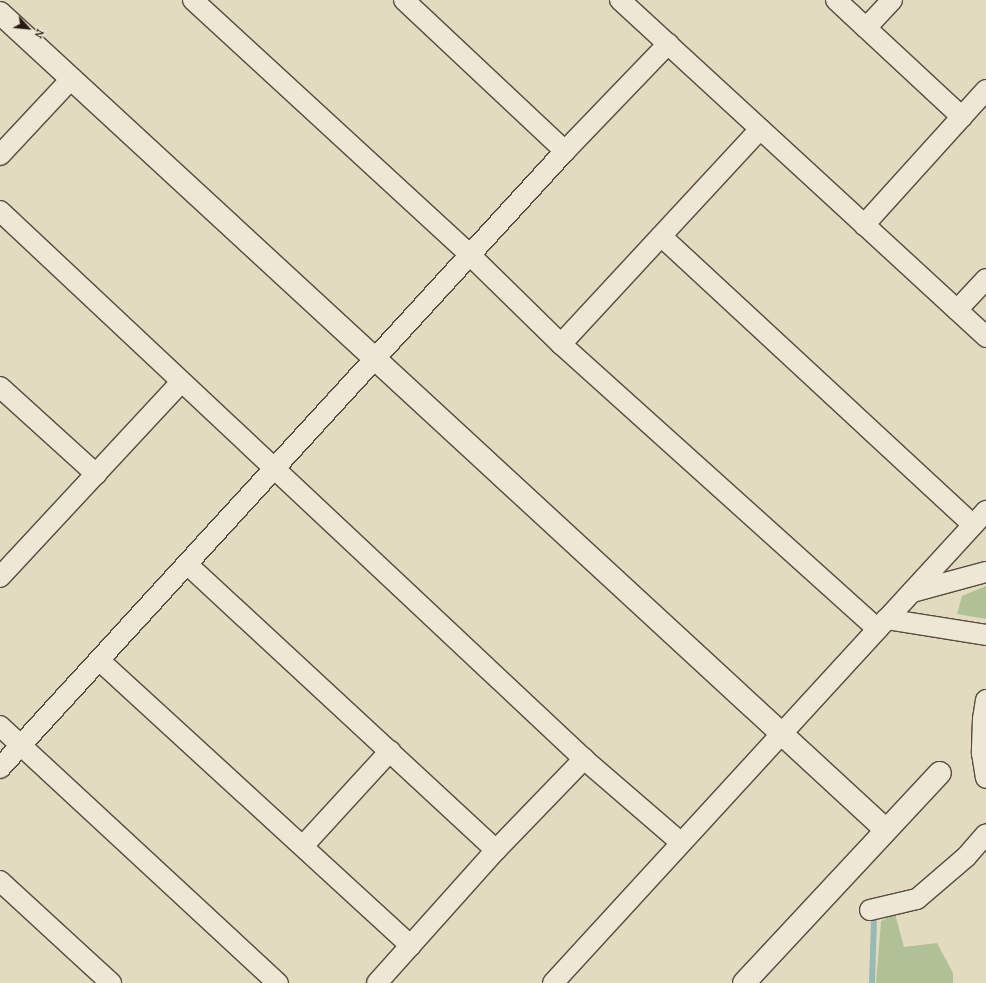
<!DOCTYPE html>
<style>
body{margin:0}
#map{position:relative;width:986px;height:983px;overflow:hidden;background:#e3dbbf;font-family:"IM FELL French Canon",serif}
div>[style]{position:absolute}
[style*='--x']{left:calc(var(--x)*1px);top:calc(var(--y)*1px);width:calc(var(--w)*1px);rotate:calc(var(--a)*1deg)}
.green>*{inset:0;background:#b0c195}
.stream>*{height:5.5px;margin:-2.75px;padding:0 2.75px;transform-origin:2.75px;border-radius:2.75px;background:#95bbb4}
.roads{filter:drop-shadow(1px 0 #584a3f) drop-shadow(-1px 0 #584a3f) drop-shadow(0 1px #584a3f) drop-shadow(0 -1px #584a3f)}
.street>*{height:20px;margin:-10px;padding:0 10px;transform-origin:10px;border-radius:10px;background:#ede8d5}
.secondary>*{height:22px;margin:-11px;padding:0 11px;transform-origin:11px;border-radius:11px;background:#ede8d5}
span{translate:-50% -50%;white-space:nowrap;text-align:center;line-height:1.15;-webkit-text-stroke:3.5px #ede8d5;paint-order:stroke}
.north{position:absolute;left:8px;top:8px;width:40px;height:40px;-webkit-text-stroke:3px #ede8d5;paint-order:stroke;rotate:117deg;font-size:11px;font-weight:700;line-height:16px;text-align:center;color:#291914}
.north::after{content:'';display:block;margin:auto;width:14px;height:18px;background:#291914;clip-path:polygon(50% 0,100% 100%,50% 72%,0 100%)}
</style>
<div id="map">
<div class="green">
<div style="clip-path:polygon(986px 586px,986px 619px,957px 614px,962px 596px)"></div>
<div style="clip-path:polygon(895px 914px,904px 947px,937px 943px,953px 973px,953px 983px,876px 983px,881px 921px)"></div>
</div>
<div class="stream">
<div style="--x:872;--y:983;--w:64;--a:-88.2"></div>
</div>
<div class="roads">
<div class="street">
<div style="--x:193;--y:0;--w:378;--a:42.6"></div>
<div style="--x:471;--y:256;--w:126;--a:44.4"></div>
<div style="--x:561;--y:344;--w:426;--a:42"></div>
<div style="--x:404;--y:0;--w:221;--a:43.2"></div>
<div style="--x:620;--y:0;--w:498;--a:42.6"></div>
<div style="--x:836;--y:0;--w:172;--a:42.9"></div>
<div style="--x:866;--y:28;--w:38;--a:-47"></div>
<div style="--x:0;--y:155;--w:105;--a:-46.9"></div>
<div style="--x:0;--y:211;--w:801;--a:43.18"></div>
<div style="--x:584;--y:759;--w:127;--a:40.8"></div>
<div style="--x:864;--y:225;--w:182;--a:-47.9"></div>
<div style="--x:661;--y:236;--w:425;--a:42.8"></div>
<div style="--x:957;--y:310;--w:42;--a:-46.9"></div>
<div style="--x:561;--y:344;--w:293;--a:-47.2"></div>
<div style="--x:0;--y:387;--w:130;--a:42.2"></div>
<div style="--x:187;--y:564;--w:421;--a:42.8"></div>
<div style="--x:0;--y:577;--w:265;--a:-47.1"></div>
<div style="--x:912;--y:592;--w:77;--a:-15.1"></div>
<div style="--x:886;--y:619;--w:101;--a:9.1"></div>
<div style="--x:99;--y:660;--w:423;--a:42.5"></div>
<div style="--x:986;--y:700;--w:19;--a:99"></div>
<div style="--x:983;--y:719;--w:34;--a:92"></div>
<div style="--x:982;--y:753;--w:25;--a:81"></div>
<div style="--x:0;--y:726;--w:379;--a:42.8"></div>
<div style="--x:0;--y:768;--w:837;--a:-47.52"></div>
<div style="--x:565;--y:151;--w:149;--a:-46.1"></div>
<div style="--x:303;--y:846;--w:129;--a:-47.5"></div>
<div style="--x:0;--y:881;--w:151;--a:42.6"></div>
<div style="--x:870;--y:910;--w:48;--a:-13.2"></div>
<div style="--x:917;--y:899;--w:65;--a:-40.6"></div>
<div style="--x:966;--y:857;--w:30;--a:-49"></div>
<div style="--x:377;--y:983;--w:178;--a:-48.2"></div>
<div style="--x:496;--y:850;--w:127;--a:-46"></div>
<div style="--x:553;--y:983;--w:641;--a:-47.47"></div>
</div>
<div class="secondary">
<div style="--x:0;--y:13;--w:1205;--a:42.68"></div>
<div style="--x:744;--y:983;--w:287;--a:-47"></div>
</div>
</div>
<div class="north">N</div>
</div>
